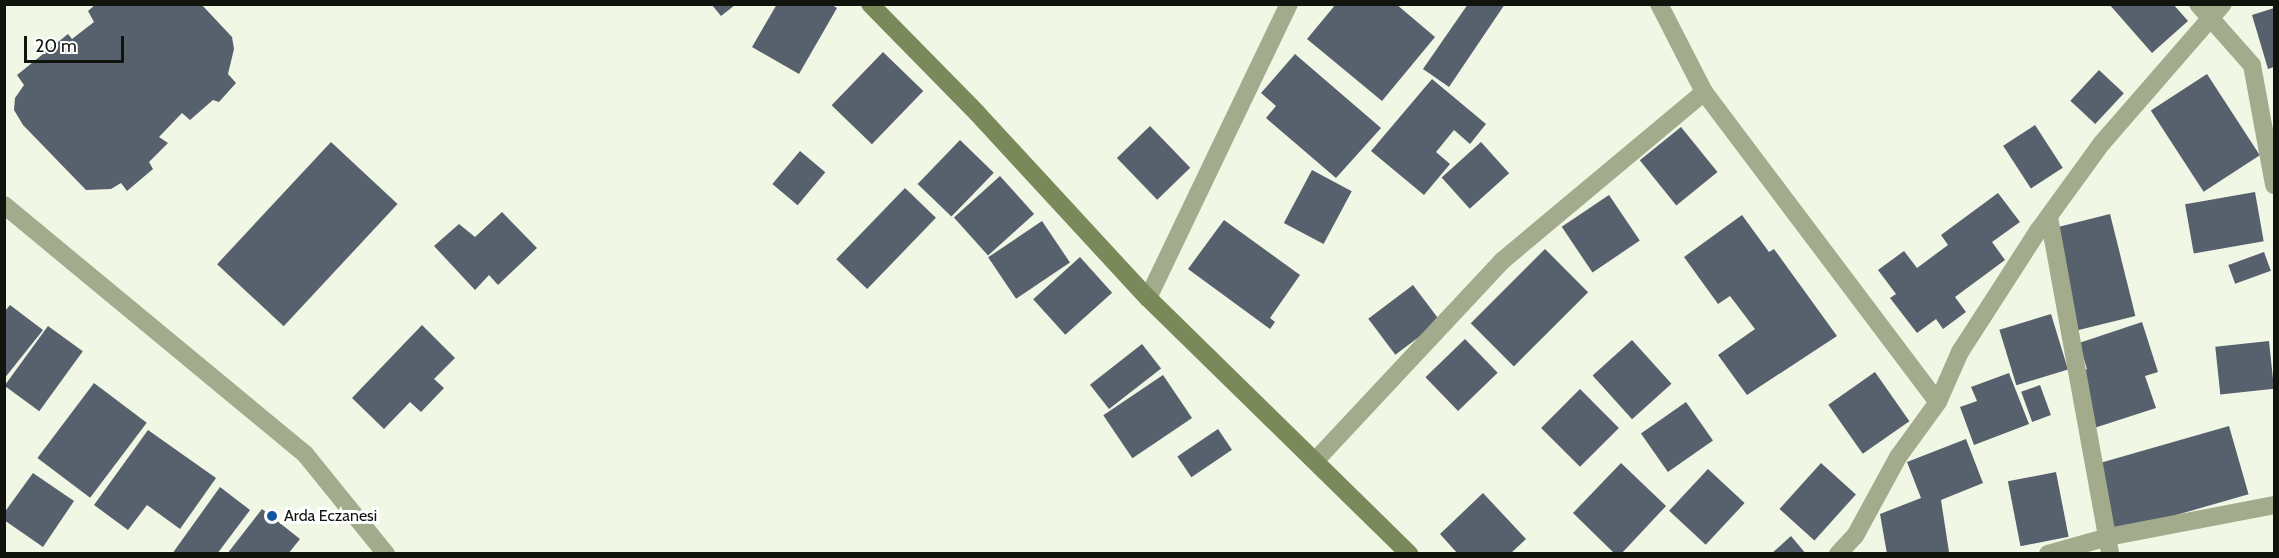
<!DOCTYPE html>
<style>
body{margin:0}
#map{position:relative;width:2279px;height:558px;overflow:hidden;background:#f1f7e5;font-family:Cabin,sans-serif}
div>[style]{position:absolute}
[style*='--x']{left:calc(var(--x)*1px);top:calc(var(--y)*1px);width:calc(var(--w)*1px);rotate:calc(var(--a)*1deg)}
.building>*{inset:0;background:#57606d;transform-origin:0 0}
.street>*{height:18px;margin:-9px;padding:0 9px;transform-origin:9px;border-radius:9px;background:#a2ac8c}
.secondary>*{height:18px;margin:-9px;padding:0 9px;transform-origin:9px;border-radius:9px;background:#7a895a}
.dots>*{width:16px;height:16px;translate:-50% -50%;box-sizing:border-box;border:3px solid #fff;border-radius:50%}
span{translate:-50% -50%;white-space:nowrap;text-align:center;line-height:1.15;-webkit-text-stroke:6px #fff;paint-order:stroke}
.poi-label{font-size:16px;color:#11130d}
.left{translate:0 -50%;text-align:left}
.frame{position:absolute;inset:0;border:6px solid #11130d;pointer-events:none}
.scale{position:absolute;left:24px;top:36px;width:100px;height:27px;box-sizing:border-box;border:3px solid #11130d;border-top:0;padding-left:8px;font-size:18px;line-height:21px;white-space:nowrap;color:#11130d;-webkit-text-stroke:4px #fff;paint-order:stroke}
</style>
<div id="map">
<div class="building">
<div style="clip-path:polygon(96px 4px,201px 4px,232px 37px,234px 49px,228px 74px,236px 83px,219px 102px,213px 100px,190px 120px,182px 113px,159px 137px,168px 143px,149px 162px,153px 169px,127px 191px,121px 183px,111px 189px,86px 190px,23px 125px,14px 110px,15px 98px,24px 85px,17px 75px,68px 34px,72px 39px,94px 22px,88px 11px)"></div>
<div style="clip-path:polygon(777px 4px,830px 4px,837px 8px,799px 74px,752px 47px)"></div>
<div style="clip-path:polygon(1336px 4px,1396px 4px,1435px 37px,1382px 101px,1307px 39px)"></div>
<div style="clip-path:polygon(1468px 4px,1505px 4px,1449px 87px,1423px 69px)"></div>
<div style="clip-path:polygon(2109px 4px,2173px 4px,2188px 21px,2152px 53px)"></div>
<div style="clip-path:polygon(712px 5px,735px 5px,721px 16px)"></div>
<div style="clip-path:polygon(2274px 8px,2274px 67px,2268px 69px,2252px 15px)"></div>
<div style="left:883px;top:52px;width:56px;height:74px;rotate:44deg"></div>
<div style="clip-path:polygon(1295px 54px,1381px 128px,1336px 178px,1266px 118px,1276px 106px,1261px 93px)"></div>
<div style="left:2099px;top:70px;width:34px;height:42px;rotate:43deg"></div>
<div style="left:2207px;top:74px;width:97px;height:67px;rotate:57deg"></div>
<div style="clip-path:polygon(1432px 79px,1486px 124px,1470px 144px,1454px 130px,1436px 152px,1450px 164px,1424px 195px,1371px 151px)"></div>
<div style="left:2035px;top:125px;width:51px;height:38px;rotate:57deg"></div>
<div style="left:1150px;top:126px;width:58px;height:46px;rotate:46deg"></div>
<div style="left:1681px;top:127px;width:58px;height:53px;rotate:51deg"></div>
<div style="left:960px;top:140px;width:47px;height:61px;rotate:44deg"></div>
<div style="left:331px;top:142px;width:91px;height:167px;rotate:43deg"></div>
<div style="left:1481px;top:142px;width:42px;height:53px;rotate:48deg"></div>
<div style="left:800px;top:151px;width:33px;height:43px;rotate:40deg"></div>
<div style="left:1312px;top:170px;width:45px;height:60px;rotate:28deg"></div>
<div style="left:1000px;top:176px;width:51px;height:62px;rotate:48deg"></div>
<div style="left:905px;top:188px;width:43px;height:99px;rotate:44deg"></div>
<div style="left:2255px;top:192px;width:50px;height:71px;rotate:80deg"></div>
<div style="clip-path:polygon(1998px 193px,2020px 222px,1992px 242px,2005px 260px,1955px 297px,1966px 312px,1943px 329px,1936px 319px,1917px 333px,1890px 298px,1896px 294px,1878px 270px,1904px 251px,1917px 268px,1948px 245px,1941px 235px)"></div>
<div style="left:1609px;top:195px;width:55px;height:57px;rotate:56deg"></div>
<div style="clip-path:polygon(502px 212px,537px 248px,498px 285px,489px 275px,475px 290px,434px 246px,459px 224px,475px 237px)"></div>
<div style="left:2110px;top:214px;width:105px;height:70px;rotate:76deg"></div>
<div style="clip-path:polygon(1742px 215px,1769px 252px,1774px 249px,1837px 336px,1747px 395px,1718px 355px,1755px 329px,1730px 296px,1718px 304px,1684px 257px)"></div>
<div style="clip-path:polygon(1224px 220px,1300px 275px,1270px 318px,1275px 322px,1270px 329px,1188px 269px)"></div>
<div style="left:1042px;top:221px;width:50px;height:65px;rotate:56deg"></div>
<div style="left:1545px;top:249px;width:61px;height:105px;rotate:45deg"></div>
<div style="left:2264px;top:252px;width:20px;height:38px;rotate:70deg"></div>
<div style="left:1080px;top:257px;width:48px;height:63px;rotate:48deg"></div>
<div style="left:1413px;top:285px;width:45px;height:56px;rotate:53deg"></div>
<div style="clip-path:polygon(10px 305px,43px 330px,4px 379px,4px 312px)"></div>
<div style="left:2051px;top:314px;width:58px;height:54px;rotate:73deg"></div>
<div style="clip-path:polygon(2142px 322px,2158px 372px,2145px 376px,2156px 408px,2091px 429px,2073px 374px,2087px 369px,2079px 343px)"></div>
<div style="clip-path:polygon(422px 325px,455px 358px,434px 379px,444px 388px,421px 412px,410px 402px,384px 429px,352px 398px)"></div>
<div style="left:48px;top:326px;width:43px;height:74px;rotate:36deg"></div>
<div style="left:1465px;top:339px;width:47px;height:55px;rotate:46deg"></div>
<div style="left:1632px;top:340px;width:59px;height:53px;rotate:48deg"></div>
<div style="left:2269px;top:341px;width:48px;height:54px;rotate:84deg"></div>
<div style="left:1142px;top:344px;width:31px;height:66px;rotate:52deg"></div>
<div style="left:1875px;top:372px;width:60px;height:57px;rotate:55deg"></div>
<div style="clip-path:polygon(2009px 373px,2029px 424px,1974px 445px,1960px 407px,1977px 401px,1971px 387px)"></div>
<div style="left:1163px;top:375px;width:52px;height:72px;rotate:56deg"></div>
<div style="left:94px;top:383px;width:66px;height:94px;rotate:37deg"></div>
<div style="left:2040px;top:385px;width:32px;height:20px;rotate:70deg"></div>
<div style="left:1580px;top:389px;width:55px;height:55px;rotate:45deg"></div>
<div style="left:1686px;top:402px;width:47px;height:55px;rotate:55deg"></div>
<div style="left:2229px;top:426px;width:71px;height:147px;rotate:74deg"></div>
<div style="left:1218px;top:429px;width:25px;height:49px;rotate:56deg"></div>
<div style="clip-path:polygon(148px 430px,216px 478px,180px 529px,147px 505px,128px 530px,94px 505px)"></div>
<div style="clip-path:polygon(1966px 439px,1983px 483px,1941px 500px,1949px 552px,1887px 554px,1880px 514px,1921px 498px,1907px 462px)"></div>
<div style="clip-path:polygon(1621px 463px,1666px 506px,1621px 554px,1615px 554px,1573px 513px)"></div>
<div style="left:1821px;top:463px;width:47px;height:62px;rotate:42deg"></div>
<div style="left:1708px;top:469px;width:50px;height:57px;rotate:43deg"></div>
<div style="left:2056px;top:472px;width:66px;height:49px;rotate:79deg"></div>
<div style="clip-path:polygon(33px 473px,74px 501px,43px 547px,4px 520px,4px 513px)"></div>
<div style="clip-path:polygon(220px 487px,250px 510px,217px 554px,172px 554px)"></div>
<div style="clip-path:polygon(1483px 493px,1526px 539px,1510px 554px,1458px 554px,1440px 534px)"></div>
<div style="clip-path:polygon(262px 509px,300px 539px,288px 554px,227px 554px)"></div>
<div style="clip-path:polygon(1791px 536px,1806px 554px,1771px 554px)"></div>
</div>
<div class="street">
<div style="--x:1659;--y:4;--w:99;--a:62.9"></div>
<div style="--x:1704;--y:92;--w:388;--a:53"></div>
<div style="--x:2198;--y:4;--w:81;--a:48.5"></div>
<div style="--x:2252;--y:65;--w:122;--a:79.6"></div>
<div style="--x:4;--y:205;--w:391;--a:39.6"></div>
<div style="--x:305;--y:454;--w:129;--a:51"></div>
<div style="--x:2049;--y:217;--w:342;--a:79.7"></div>
<div style="--x:1148;--y:298;--w:326;--a:-64.4"></div>
<div style="--x:1315;--y:461;--w:274;--a:-46.9"></div>
<div style="--x:1502;--y:261;--w:263;--a:-39.9"></div>
<div style="--x:1838;--y:554;--w:25;--a:-47"></div>
<div style="--x:1855;--y:536;--w:90;--a:-61.4"></div>
<div style="--x:1898;--y:457;--w:68;--a:-54"></div>
<div style="--x:1938;--y:402;--w:55;--a:-66.3"></div>
<div style="--x:1960;--y:352;--w:144;--a:-57.2"></div>
<div style="--x:2038;--y:231;--w:109;--a:-54"></div>
<div style="--x:2102;--y:143;--w:184;--a:-49"></div>
<div style="--x:2048;--y:554;--w:62;--a:-15.8"></div>
<div style="--x:2108;--y:537;--w:169;--a:-10.9"></div>
</div>
<div class="secondary">
<div style="--x:870;--y:4;--w:153;--a:45.5"></div>
<div style="--x:977;--y:113;--w:252;--a:47.3"></div>
<div style="--x:1148;--y:298;--w:366;--a:44.4"></div>
</div>
<div class="dots">
<div style="left:272px;top:516px;background:#1355a5"></div>
</div>
<div class="poi-label">
<span class="left" style="left:284px;top:516px">Arda Eczanesi</span>
</div>
<div class="frame"></div>
<div class="scale">20 m</div>
</div>
